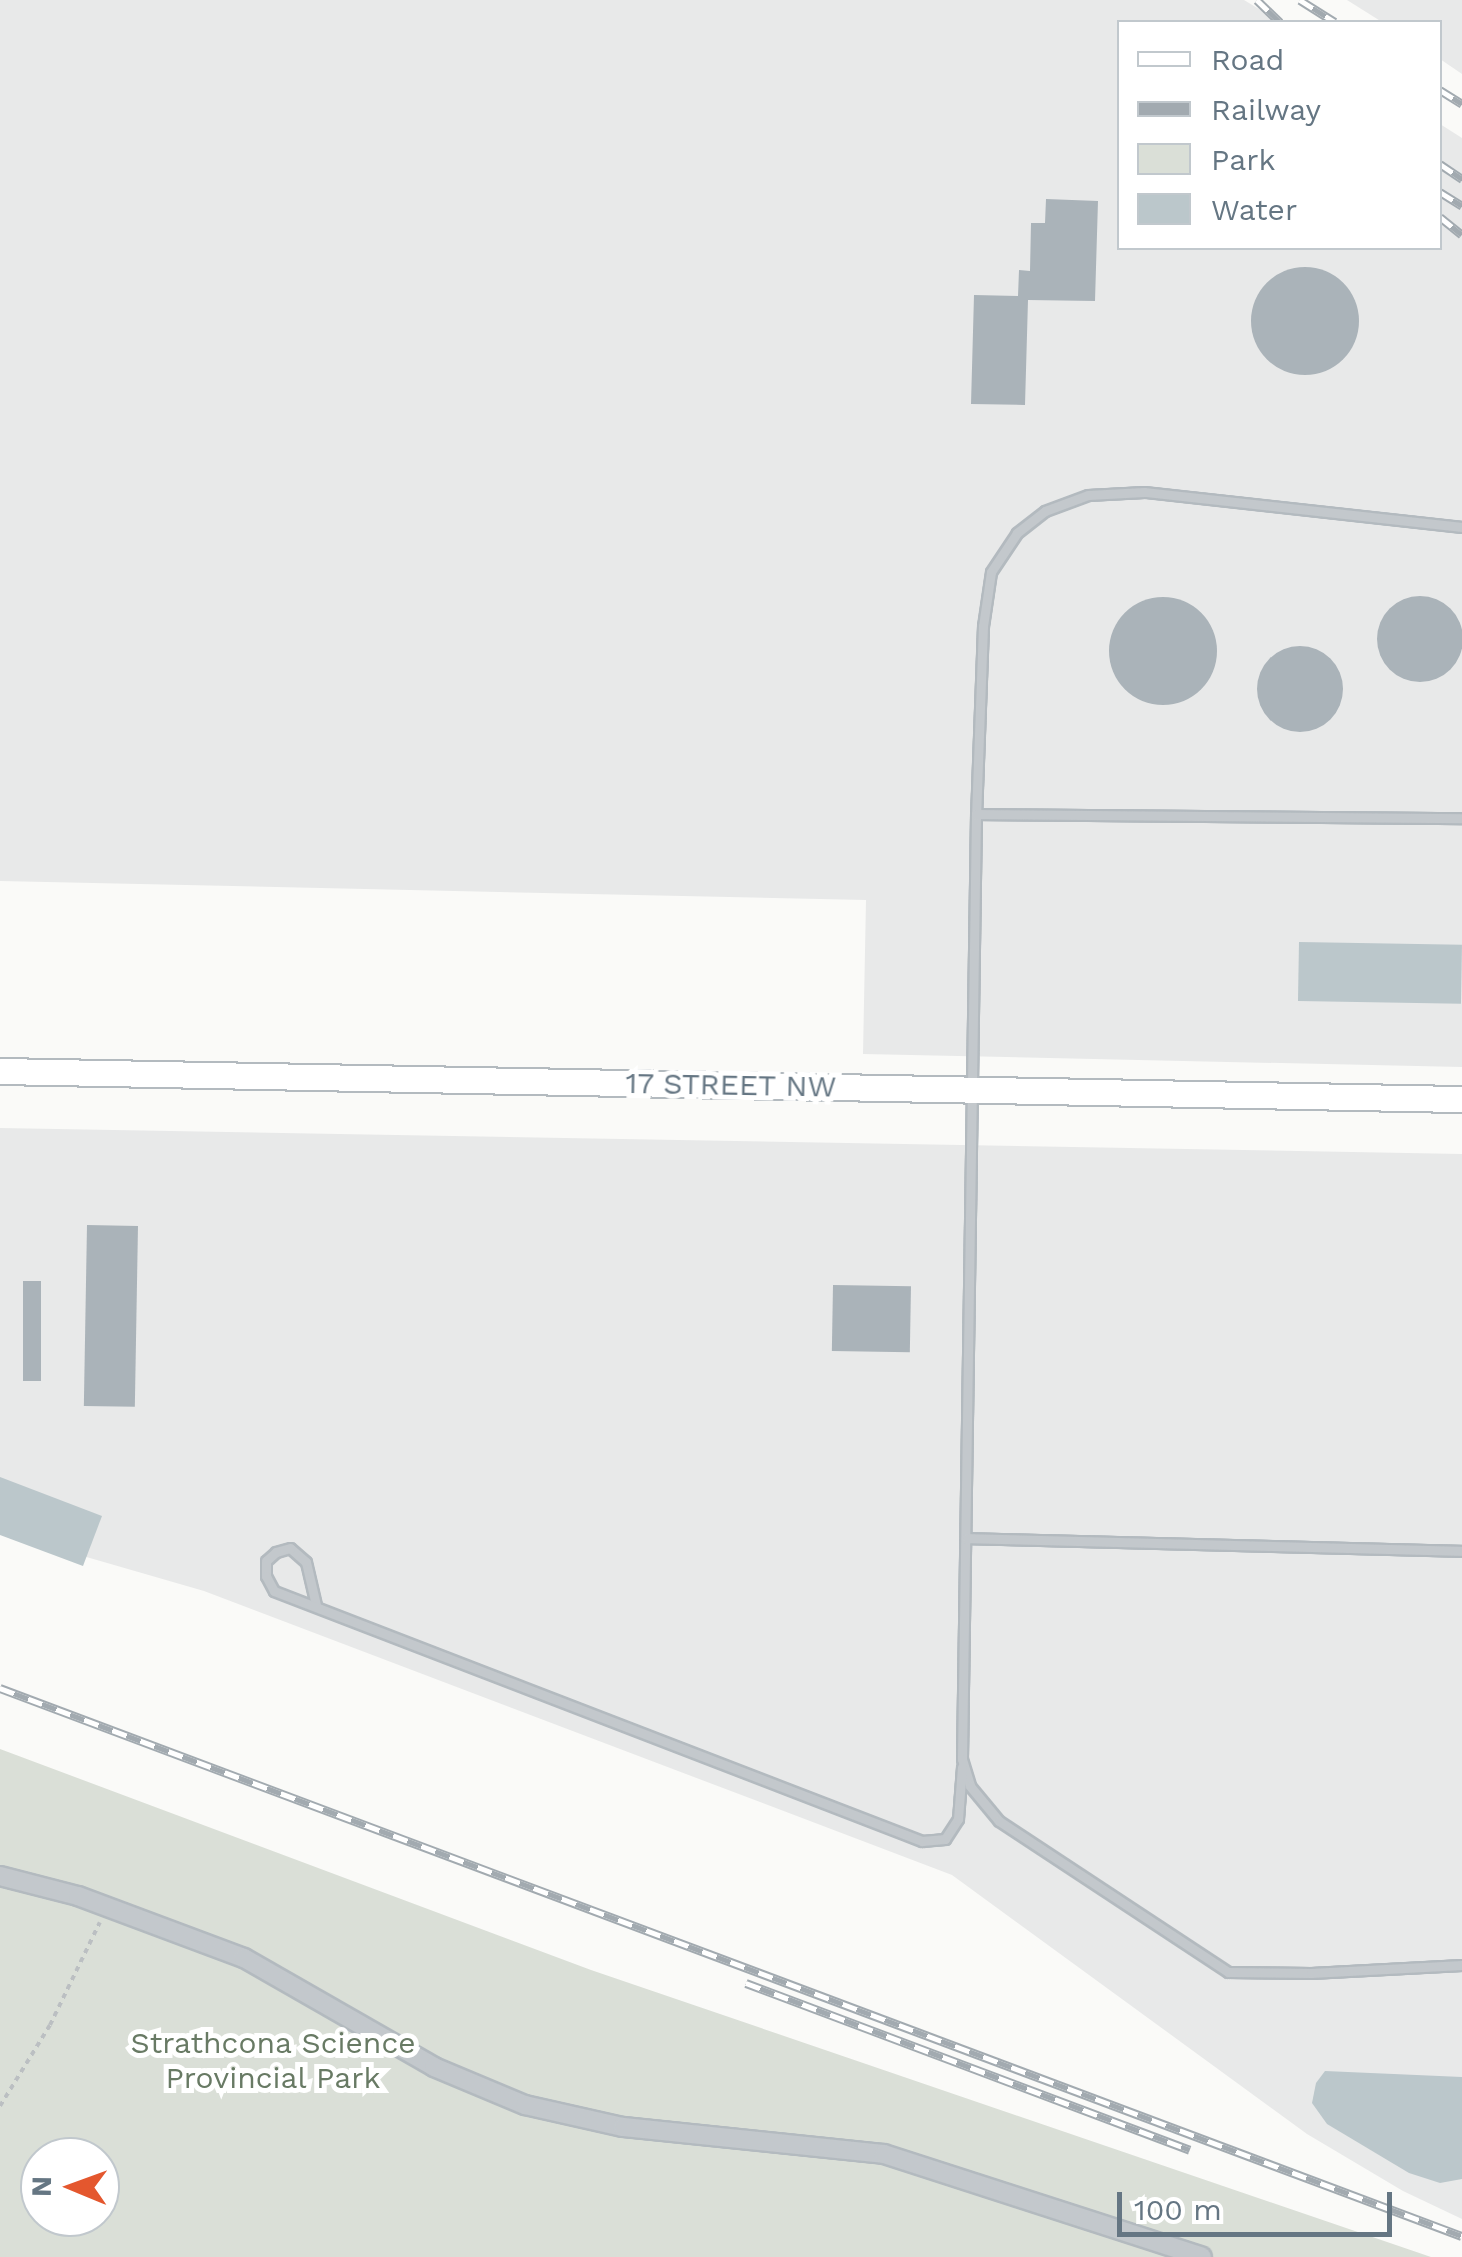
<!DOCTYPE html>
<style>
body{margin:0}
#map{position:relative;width:1462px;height:2257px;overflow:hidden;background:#fafaf8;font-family:"Work Sans",sans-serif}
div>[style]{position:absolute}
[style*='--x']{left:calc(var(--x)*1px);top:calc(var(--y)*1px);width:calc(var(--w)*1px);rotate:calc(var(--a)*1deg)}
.built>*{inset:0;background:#e8e9e9}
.green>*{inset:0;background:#dadfd7}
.water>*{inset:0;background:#bbc7cb;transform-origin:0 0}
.building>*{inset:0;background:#aab3b9;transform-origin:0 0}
.round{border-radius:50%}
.path>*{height:4px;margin-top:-2px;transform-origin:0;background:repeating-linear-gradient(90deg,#bbbfc2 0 5px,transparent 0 10px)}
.roads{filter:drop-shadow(2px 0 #b3babf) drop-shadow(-2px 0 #b3babf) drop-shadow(0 2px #b3babf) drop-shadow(0 -2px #b3babf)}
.service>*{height:9px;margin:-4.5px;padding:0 4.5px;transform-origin:4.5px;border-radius:4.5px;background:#c3c8cc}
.minor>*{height:18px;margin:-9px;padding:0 9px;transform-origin:9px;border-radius:9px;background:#c3c8cc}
.secondary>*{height:25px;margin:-12.5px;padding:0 12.5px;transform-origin:12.5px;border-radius:12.5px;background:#fff}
.rail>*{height:9px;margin-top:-4.5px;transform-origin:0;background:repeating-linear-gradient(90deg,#fff 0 15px,#a2aab0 0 30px);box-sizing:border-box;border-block:2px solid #a2aab0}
span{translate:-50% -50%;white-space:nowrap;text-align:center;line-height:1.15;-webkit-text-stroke:10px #fff;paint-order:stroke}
.street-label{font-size:30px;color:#657683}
.park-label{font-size:30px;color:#687a64}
.legend{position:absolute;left:1117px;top:20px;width:325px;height:230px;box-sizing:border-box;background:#fff;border:2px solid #c1c8cd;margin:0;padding:12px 18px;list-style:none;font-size:30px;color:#657683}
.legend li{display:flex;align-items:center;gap:20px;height:50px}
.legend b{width:50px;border:2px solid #c1c8cd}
.north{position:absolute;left:20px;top:2137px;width:100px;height:100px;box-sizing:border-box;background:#fff;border:2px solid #c1c8cd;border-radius:50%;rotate:271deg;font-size:28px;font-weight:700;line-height:40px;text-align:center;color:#657683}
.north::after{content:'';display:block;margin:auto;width:35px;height:45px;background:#e4572e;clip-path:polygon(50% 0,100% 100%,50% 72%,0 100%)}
.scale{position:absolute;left:1117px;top:2192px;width:275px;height:45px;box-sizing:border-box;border:5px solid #657683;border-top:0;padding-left:12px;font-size:30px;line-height:35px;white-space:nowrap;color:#657683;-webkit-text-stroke:8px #fff;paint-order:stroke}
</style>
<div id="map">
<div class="built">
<div style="clip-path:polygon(0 0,1244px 0,1280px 22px,1120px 22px,1120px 248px,1440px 248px,1440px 124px,1462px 138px,1462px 1067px,863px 1054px,866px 900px,0 881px)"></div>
<div style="clip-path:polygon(1347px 0,1462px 0,1462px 74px,1440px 59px,1440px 22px,1382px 22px)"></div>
<div style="clip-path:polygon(0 1128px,1462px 1154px,1462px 2219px,1403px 2191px,1307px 2134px,952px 1875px,204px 1591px,0 1532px)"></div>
</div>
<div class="green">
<div style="clip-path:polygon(evenodd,0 1749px,591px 1970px,1431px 2257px,0 2257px,0 1749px,40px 2157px,100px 2157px,100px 2217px,40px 2217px,40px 2157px)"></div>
</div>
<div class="water">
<div style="left:1299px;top:942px;width:163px;height:59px;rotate:1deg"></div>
<div style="clip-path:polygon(0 1477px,102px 1516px,83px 1566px,0 1535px)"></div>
<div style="clip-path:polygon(1325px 2071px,1462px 2077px,1462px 2179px,1440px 2183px,1409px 2173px,1327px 2124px,1312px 2103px,1316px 2083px)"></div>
</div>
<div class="building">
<div style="clip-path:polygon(1046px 199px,1098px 201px,1095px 301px,1028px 300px,1025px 405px,971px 404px,974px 295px,1018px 296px,1019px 270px,1030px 271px,1031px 223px,1045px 223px)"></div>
<div class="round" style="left:1251px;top:267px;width:108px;height:108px"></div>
<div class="round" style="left:1377px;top:596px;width:86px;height:86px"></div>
<div class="round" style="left:1109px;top:597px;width:108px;height:108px"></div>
<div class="round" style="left:1257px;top:646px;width:86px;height:86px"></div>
<div style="left:87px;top:1225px;width:51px;height:181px;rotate:1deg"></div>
<div style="left:23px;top:1281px;width:18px;height:100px"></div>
<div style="left:833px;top:1285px;width:78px;height:66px;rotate:1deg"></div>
</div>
<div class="path">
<div style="--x:0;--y:2106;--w:95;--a:-58.3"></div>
<div style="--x:50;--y:2025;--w:114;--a:-64.1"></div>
</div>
<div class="roads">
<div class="service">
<div style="--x:1462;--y:527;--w:320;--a:-173.7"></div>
<div style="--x:1144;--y:492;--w:56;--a:176.9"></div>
<div style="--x:1088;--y:495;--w:46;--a:159.6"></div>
<div style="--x:1045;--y:511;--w:36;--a:142"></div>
<div style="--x:1017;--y:533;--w:47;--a:123.7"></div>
<div style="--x:991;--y:572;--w:55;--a:98.4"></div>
<div style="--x:983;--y:626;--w:188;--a:92.1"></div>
<div style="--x:976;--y:814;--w:945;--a:90.85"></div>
<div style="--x:962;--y:1759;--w:28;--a:73"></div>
<div style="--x:970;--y:1786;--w:45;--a:50.4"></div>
<div style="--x:999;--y:1821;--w:274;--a:33.4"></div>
<div style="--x:1228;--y:1972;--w:83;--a:0.7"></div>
<div style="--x:1311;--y:1973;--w:151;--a:-3"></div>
<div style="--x:976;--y:814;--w:486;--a:0.5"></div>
<div style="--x:967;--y:1538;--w:495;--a:1.5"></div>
<div style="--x:316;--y:1605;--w:44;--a:-103.1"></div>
<div style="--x:306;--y:1562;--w:21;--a:-139"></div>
<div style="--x:290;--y:1548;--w:15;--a:164"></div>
<div style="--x:276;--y:1552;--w:13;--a:138"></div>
<div style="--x:266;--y:1561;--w:15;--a:90"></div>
<div style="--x:266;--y:1576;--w:17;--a:62"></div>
<div style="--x:274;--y:1591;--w:695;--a:21.1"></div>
<div style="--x:922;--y:1841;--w:23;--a:-5"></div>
<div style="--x:945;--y:1839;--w:24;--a:-57"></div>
<div style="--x:958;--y:1819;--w:52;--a:-85.6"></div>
</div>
<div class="minor">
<div style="--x:0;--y:1876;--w:81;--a:14.4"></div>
<div style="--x:78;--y:1896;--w:177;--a:20.5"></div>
<div style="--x:244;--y:1958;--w:219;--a:29.8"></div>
<div style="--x:434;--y:2067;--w:99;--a:22.7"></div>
<div style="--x:525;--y:2105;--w:100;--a:12.7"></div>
<div style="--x:623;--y:2127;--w:262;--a:5.9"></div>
<div style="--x:884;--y:2154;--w:334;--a:17.9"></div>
</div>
<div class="secondary">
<div style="--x:0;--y:1071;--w:1462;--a:1.1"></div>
</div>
</div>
<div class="rail">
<div style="--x:1257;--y:0;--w:32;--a:44"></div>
<div style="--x:1300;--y:0;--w:41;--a:32.2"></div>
<div style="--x:1440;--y:90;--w:26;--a:32"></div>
<div style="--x:1440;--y:164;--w:27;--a:34"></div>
<div style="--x:1440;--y:192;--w:26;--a:32"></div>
<div style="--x:1440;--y:217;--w:28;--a:39"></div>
<div style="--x:0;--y:1688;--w:1561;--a:20.55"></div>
<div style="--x:746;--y:1983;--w:474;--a:20.6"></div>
</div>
<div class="street-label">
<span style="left:731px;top:1085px;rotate:1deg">17 STREET NW</span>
</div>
<div class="park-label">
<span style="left:273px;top:2060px">Strathcona Science<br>Provincial Park</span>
</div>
<ul class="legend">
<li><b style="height:12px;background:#fff"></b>Road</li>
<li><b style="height:12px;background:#a2aab0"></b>Railway</li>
<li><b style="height:28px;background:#dadfd7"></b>Park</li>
<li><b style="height:28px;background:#bbc7cb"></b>Water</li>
</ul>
<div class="north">N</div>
<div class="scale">100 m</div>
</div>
